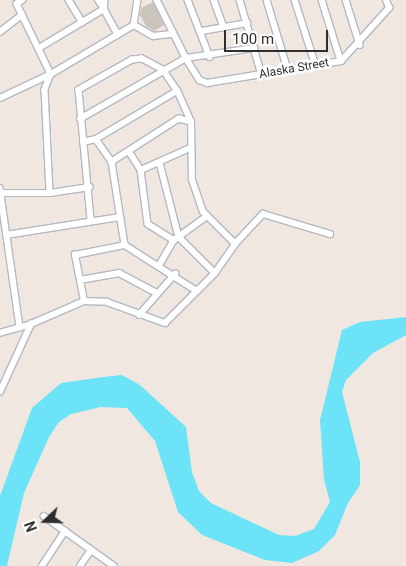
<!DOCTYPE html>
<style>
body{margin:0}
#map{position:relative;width:406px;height:566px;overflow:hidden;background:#f0e7e0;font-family:Roboto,sans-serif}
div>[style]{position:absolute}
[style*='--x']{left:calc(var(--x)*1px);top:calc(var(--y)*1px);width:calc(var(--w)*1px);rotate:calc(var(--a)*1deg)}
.water>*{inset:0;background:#6de3f8}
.building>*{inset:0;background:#cbc5be}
.roads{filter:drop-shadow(1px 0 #b4b8c2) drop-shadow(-1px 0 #b4b8c2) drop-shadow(0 1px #b4b8c2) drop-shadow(0 -1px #b4b8c2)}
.street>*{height:5.5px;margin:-2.75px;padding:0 2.75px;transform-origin:2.75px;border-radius:2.75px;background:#fff}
span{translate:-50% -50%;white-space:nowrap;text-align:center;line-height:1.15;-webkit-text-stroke:5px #fff;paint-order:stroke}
.street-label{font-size:12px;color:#2e2e2e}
.north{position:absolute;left:20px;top:496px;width:50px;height:50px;-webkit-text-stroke:4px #fff;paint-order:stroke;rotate:249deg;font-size:14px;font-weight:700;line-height:20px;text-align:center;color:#2e2e2e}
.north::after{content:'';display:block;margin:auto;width:18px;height:22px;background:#2e2e2e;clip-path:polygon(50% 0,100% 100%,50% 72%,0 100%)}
.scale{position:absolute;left:224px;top:30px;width:104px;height:22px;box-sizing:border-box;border:2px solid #2e2e2e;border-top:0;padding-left:6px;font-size:15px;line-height:18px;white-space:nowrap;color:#2e2e2e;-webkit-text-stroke:4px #fff;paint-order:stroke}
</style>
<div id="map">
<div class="water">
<div style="clip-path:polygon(406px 317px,406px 335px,373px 353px,346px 380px,342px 392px,360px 462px,360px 485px,348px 503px,335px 535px,319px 551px,292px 563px,265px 560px,202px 535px,178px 512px,155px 441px,127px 408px,101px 407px,71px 414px,59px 422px,49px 437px,24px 493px,7px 566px,0 566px,0 496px,32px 408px,61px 383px,103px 377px,122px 375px,140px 385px,186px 427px,192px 472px,199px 491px,211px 503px,279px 535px,295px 536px,314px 529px,330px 502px,324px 480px,320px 420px,342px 330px,360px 322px)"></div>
</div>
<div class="building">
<div style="clip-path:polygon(153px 2px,164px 25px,154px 31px,146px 26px,140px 15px,141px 8px)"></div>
</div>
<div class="roads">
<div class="street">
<div style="--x:23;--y:0;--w:7;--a:146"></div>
<div style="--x:17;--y:4;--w:78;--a:64.1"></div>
<div style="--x:51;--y:74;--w:17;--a:111"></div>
<div style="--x:45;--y:90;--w:103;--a:87.2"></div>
<div style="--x:69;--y:0;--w:26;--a:59"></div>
<div style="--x:105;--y:0;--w:9;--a:96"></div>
<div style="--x:104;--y:9;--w:29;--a:61"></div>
<div style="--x:138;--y:0;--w:25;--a:99"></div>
<div style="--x:134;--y:25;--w:22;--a:30"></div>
<div style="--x:153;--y:36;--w:20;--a:-6"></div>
<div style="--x:157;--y:0;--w:65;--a:63.4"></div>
<div style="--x:186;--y:58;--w:26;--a:58"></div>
<div style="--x:200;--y:80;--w:8;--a:23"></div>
<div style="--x:207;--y:83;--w:136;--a:-9.3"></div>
<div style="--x:341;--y:61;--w:72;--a:-47.8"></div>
<div style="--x:389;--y:8;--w:9;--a:-111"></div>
<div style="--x:188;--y:0;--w:61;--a:68.9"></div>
<div style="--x:214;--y:0;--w:29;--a:70"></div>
<div style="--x:240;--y:0;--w:78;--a:73.7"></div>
<div style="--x:267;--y:0;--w:73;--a:73.3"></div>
<div style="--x:295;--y:0;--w:69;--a:72.3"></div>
<div style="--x:322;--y:0;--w:64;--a:72.7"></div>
<div style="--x:346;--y:0;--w:47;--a:72.7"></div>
<div style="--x:202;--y:31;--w:46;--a:-10.1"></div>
<div style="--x:0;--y:32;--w:28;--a:-38"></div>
<div style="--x:39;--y:48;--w:76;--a:-31"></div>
<div style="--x:104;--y:9;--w:11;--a:-124"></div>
<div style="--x:0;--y:98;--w:56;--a:-25.2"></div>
<div style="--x:51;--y:74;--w:96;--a:-30.6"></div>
<div style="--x:80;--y:119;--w:122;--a:-29.9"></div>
<div style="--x:186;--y:58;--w:69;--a:-8.4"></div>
<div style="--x:191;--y:122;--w:12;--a:-166"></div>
<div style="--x:179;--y:119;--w:80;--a:147.3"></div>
<div style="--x:112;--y:162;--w:84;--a:81.1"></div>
<div style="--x:125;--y:245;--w:85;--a:32.6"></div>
<div style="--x:96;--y:139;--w:28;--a:55"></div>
<div style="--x:83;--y:142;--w:13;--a:-13"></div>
<div style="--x:96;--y:139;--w:94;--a:-30.7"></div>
<div style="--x:129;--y:151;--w:22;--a:58"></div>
<div style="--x:141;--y:170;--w:54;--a:82.6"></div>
<div style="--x:148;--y:224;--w:31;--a:32"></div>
<div style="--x:160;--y:163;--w:76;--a:75.6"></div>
<div style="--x:179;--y:237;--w:51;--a:45"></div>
<div style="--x:141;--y:170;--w:54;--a:-24.2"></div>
<div style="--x:0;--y:188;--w:140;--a:81.8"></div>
<div style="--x:0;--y:193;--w:50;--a:0"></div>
<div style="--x:50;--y:193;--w:40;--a:-8.5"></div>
<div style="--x:6;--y:235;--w:115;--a:-9"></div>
<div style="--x:235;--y:244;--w:41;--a:-47"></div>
<div style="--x:263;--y:214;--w:70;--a:16.6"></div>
<div style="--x:160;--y:264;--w:28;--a:-60"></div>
<div style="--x:174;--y:240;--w:41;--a:-36"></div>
<div style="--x:80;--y:280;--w:40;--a:-10"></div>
<div style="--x:119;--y:273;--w:43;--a:27.8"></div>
<div style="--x:84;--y:301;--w:47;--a:-101.1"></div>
<div style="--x:75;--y:255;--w:51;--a:-11.3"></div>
<div style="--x:139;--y:315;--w:55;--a:-48.7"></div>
<div style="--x:0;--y:333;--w:32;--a:-16"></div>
<div style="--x:31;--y:324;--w:58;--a:-23.5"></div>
<div style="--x:84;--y:301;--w:23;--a:2"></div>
<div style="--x:107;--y:302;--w:62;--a:19.9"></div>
<div style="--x:165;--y:323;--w:71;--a:-45"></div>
<div style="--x:215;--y:273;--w:35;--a:-55"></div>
<div style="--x:235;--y:244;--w:45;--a:-135"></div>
<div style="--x:203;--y:212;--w:34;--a:-109"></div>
<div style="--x:192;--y:180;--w:58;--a:-91"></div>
<div style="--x:191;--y:122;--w:34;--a:-114"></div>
<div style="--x:177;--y:91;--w:25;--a:-124"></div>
<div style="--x:163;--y:70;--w:24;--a:-152"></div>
<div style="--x:142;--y:59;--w:10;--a:174"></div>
<div style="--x:132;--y:60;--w:61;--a:150.5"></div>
<div style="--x:79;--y:90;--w:130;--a:84.7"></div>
<div style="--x:0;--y:392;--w:75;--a:-65.5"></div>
<div style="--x:44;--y:516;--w:86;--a:35.5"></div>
<div style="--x:42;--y:566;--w:42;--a:-56.7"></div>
<div style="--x:80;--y:566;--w:19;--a:-55"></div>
</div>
</div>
<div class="street-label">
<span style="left:294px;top:69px;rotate:-10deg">Alaska Street</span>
</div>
<div class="north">N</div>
<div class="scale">100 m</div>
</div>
